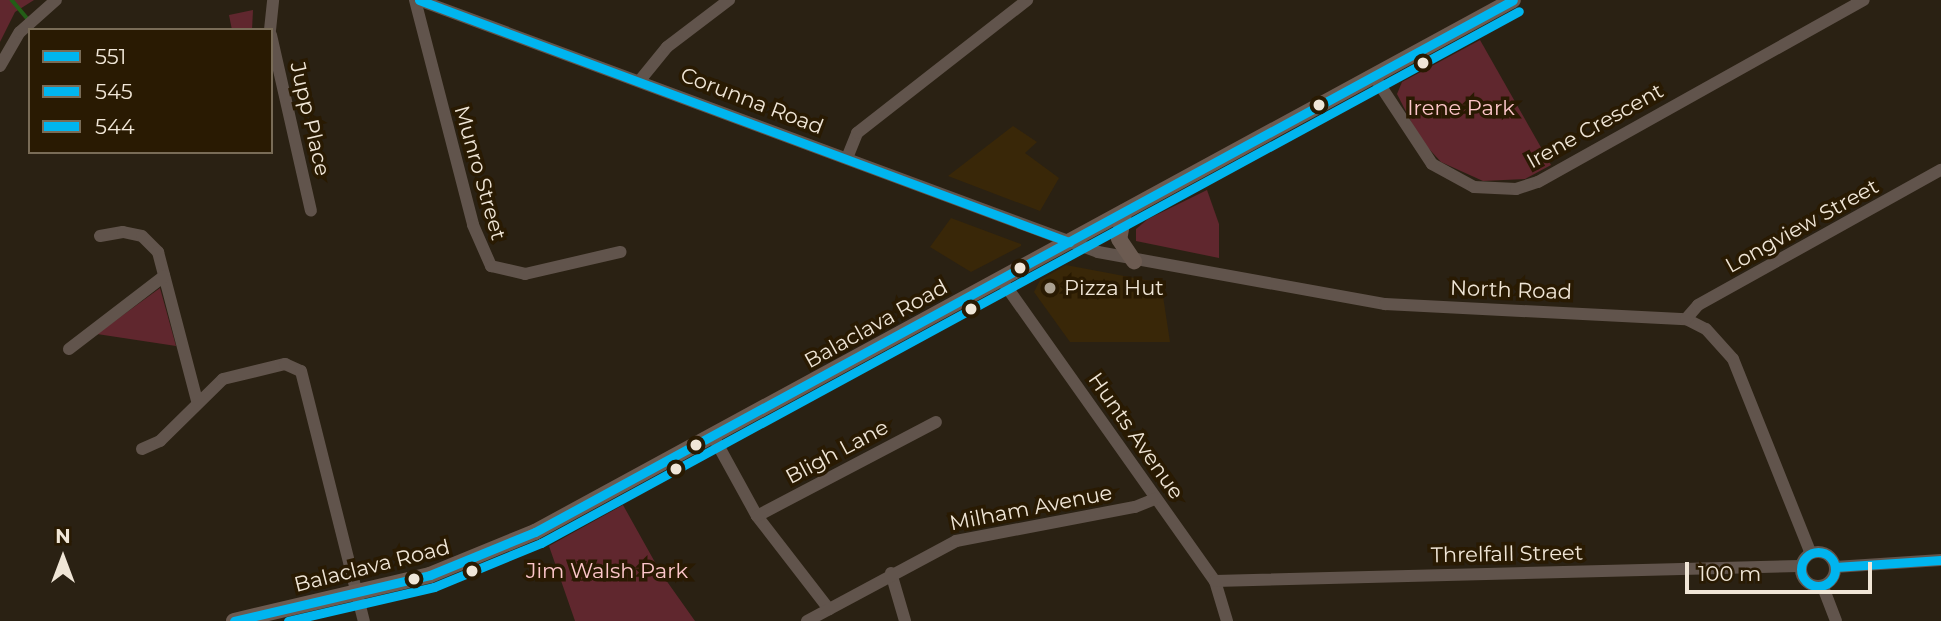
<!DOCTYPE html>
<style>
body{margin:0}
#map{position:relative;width:1941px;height:621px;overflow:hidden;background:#2a2113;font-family:Montserrat,sans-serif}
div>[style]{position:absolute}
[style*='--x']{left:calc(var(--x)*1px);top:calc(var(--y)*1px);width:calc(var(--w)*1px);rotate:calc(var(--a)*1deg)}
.built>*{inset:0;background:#392708}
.green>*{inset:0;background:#60272e}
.stream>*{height:3.5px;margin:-1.75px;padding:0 1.75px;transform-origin:1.75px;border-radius:1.75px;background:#235e17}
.minor>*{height:12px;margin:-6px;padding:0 6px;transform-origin:6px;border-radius:6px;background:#61544c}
.minor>.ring{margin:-6px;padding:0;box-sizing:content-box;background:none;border:12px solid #61544c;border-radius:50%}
.major>*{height:16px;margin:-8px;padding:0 8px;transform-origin:8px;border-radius:8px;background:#6c5b51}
.bus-1>*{height:9px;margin:-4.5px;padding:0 4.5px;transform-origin:4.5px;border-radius:4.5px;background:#00b5ef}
.bus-2>*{height:9px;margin:-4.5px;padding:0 4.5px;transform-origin:4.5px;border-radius:4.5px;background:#00b5ef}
.bus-3>*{height:9px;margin:-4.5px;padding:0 4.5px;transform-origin:4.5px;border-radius:4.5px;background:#00b5ef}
.bus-3>.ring{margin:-4.5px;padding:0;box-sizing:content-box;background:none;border:9px solid #00b5ef;border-radius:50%}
.dots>*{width:19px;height:19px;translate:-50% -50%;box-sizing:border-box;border:4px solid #291a02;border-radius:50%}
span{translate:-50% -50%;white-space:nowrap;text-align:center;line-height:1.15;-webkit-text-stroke:7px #291a02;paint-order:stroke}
.street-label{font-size:21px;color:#f0e6d7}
.park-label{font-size:21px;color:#fdc6ca}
.poi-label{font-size:21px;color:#f0e6d7}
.left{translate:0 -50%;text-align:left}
.legend{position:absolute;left:28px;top:28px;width:245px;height:126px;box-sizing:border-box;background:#291a02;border:2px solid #796c57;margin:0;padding:9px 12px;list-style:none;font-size:21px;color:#f0e6d7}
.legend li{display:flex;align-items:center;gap:14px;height:35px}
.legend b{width:35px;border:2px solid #796c57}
.north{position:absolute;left:28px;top:523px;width:70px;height:70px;-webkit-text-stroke:5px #291a02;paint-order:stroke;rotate:0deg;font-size:19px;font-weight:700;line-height:28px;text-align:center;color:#f0e6d7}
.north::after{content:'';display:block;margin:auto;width:24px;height:32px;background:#f0e6d7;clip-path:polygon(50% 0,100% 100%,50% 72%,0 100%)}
.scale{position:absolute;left:1685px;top:562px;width:187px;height:32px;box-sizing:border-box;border:4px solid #f0e6d7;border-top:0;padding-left:9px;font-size:21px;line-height:24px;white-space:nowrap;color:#f0e6d7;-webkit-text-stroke:5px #291a02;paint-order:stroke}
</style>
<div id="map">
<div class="built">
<div style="clip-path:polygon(1013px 126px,1037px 142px,1025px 153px,1059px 178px,1040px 211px,948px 176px)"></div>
<div style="clip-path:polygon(951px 218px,1021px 244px,1021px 246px,971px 272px,930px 247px)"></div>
<div style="clip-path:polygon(1066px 265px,1161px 283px,1170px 342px,1070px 342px,1034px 292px,1040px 280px)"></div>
</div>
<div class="green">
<div style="clip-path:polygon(0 0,34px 0,15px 12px,0 42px)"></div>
<div style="clip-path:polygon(253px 10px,252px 30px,232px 30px,229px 15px)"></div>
<div style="clip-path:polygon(1480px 40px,1551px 165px,1525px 179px,1483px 181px,1441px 162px,1420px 139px,1397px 94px,1402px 82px)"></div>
<div style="clip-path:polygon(1207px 190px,1219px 224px,1219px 258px,1136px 241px,1136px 229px,1148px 219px)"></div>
<div style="clip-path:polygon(160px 288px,176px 346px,97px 334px)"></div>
<div style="clip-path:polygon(623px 505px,661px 573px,695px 621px,575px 621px,549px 546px)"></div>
</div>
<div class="stream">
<div style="--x:12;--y:0;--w:26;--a:50"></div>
</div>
<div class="minor">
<div style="--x:415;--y:0;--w:232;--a:75.5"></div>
<div style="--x:473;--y:225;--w:45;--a:66.3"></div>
<div style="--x:491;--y:266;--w:35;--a:13"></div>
<div style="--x:525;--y:274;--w:98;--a:-13"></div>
<div style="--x:419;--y:0;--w:724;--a:20.36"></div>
<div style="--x:1098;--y:252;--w:292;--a:10.3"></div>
<div style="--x:1385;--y:304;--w:301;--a:2.9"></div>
<div style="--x:1686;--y:319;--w:22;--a:27"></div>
<div style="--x:1706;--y:329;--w:40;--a:48"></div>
<div style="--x:1733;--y:359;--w:208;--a:68.2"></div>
<div style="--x:270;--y:30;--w:30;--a:-84"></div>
<div style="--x:271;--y:35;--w:180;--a:77.2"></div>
<div style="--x:0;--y:66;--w:39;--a:-60"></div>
<div style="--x:20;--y:32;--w:48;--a:-41.6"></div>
<div style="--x:1374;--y:76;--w:105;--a:56.6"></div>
<div style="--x:1432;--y:164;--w:48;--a:28.7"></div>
<div style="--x:1474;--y:187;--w:42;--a:2.7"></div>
<div style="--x:1516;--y:189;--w:23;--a:-18"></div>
<div style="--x:1538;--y:182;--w:373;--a:-29.2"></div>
<div style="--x:641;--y:79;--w:41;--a:-50.9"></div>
<div style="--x:667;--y:47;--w:78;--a:-37.2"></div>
<div style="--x:847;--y:158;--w:27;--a:-68"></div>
<div style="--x:857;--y:133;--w:216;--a:-38"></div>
<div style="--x:100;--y:236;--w:23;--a:-10"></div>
<div style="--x:123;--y:232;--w:19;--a:12"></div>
<div style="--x:142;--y:236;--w:23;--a:45"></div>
<div style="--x:158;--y:252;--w:154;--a:75.3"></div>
<div style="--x:1001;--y:279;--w:370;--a:54.7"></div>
<div style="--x:1215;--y:581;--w:42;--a:73.3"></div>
<div style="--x:1686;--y:319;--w:18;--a:-49"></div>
<div style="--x:1698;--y:305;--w:278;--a:-29.1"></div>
<div style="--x:69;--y:349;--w:120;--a:-37.5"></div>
<div style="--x:713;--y:436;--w:91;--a:61.2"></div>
<div style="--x:757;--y:516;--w:118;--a:52.3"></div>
<div style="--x:142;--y:449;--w:20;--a:-24"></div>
<div style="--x:160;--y:441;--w:88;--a:-44.5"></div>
<div style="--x:223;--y:379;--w:64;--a:-13.6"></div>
<div style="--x:285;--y:364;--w:17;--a:24"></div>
<div style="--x:301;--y:371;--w:258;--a:75.9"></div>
<div style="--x:757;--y:516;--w:202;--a:-27.7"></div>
<div class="ring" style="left:1801px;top:552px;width:22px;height:22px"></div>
<div style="--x:1835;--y:567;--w:106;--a:-3.8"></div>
<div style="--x:891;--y:573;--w:50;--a:73.7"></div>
<div style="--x:1215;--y:581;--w:585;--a:-1.47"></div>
<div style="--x:1823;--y:587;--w:36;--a:69"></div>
<div style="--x:807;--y:621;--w:169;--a:-28.2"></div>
<div style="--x:956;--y:541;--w:182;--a:-10.8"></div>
<div style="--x:1135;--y:507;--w:22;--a:-22"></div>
</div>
<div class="major">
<div style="--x:1124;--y:212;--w:27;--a:100"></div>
<div style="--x:1119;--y:239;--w:27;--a:56"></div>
<div style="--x:234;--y:621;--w:201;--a:-13.2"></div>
<div style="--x:430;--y:575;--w:113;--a:-22.3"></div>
<div style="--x:535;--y:532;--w:1113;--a:-28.54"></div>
</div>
<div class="bus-1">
<div style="--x:419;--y:0;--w:694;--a:20.42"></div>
<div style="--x:234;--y:621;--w:201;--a:-13.2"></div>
<div style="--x:430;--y:575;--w:113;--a:-22.3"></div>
<div style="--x:535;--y:532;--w:1113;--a:-28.54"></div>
</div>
<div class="bus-2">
<div style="--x:288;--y:621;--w:150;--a:-13.1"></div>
<div style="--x:434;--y:587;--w:116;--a:-22.4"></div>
<div style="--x:541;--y:543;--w:1113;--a:-28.54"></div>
</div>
<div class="bus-3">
<div class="ring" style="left:1801px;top:552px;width:25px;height:25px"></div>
<div style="--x:1835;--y:567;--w:106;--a:-3.8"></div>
</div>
<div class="dots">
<div style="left:1423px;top:63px;background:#f0e6d7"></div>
<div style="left:1319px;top:105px;background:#f0e6d7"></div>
<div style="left:1020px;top:268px;background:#f0e6d7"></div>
<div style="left:1050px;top:288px;background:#aba192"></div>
<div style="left:971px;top:309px;background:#f0e6d7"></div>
<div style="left:696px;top:445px;background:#f0e6d7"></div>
<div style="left:676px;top:469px;background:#f0e6d7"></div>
<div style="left:472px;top:571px;background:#f0e6d7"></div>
<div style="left:414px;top:579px;background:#f0e6d7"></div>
</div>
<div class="street-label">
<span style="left:752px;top:101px;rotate:21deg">Corunna Road</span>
<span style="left:310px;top:119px;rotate:77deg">Jupp Place</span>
<span style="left:1595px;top:126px;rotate:-29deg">Irene Crescent</span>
<span style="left:480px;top:173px;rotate:74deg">Munro Street</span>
<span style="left:1802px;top:226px;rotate:-29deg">Longview Street</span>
<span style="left:1511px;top:290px;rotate:2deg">North Road</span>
<span style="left:876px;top:324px;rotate:-29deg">Balaclava Road</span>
<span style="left:1136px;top:436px;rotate:55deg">Hunts Avenue</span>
<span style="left:837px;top:452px;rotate:-28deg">Bligh Lane</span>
<span style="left:1031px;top:508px;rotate:-11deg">Milham Avenue</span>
<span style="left:1507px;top:554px;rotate:-1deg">Threlfall Street</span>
<span style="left:372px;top:566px;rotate:-14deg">Balaclava Road</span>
</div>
<div class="park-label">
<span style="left:1461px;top:108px">Irene Park</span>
<span style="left:607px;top:571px">Jim Walsh Park</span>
</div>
<div class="poi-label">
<span class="left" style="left:1064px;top:288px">Pizza Hut</span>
</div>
<ul class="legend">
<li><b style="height:9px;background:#00b5ef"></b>551</li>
<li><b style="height:9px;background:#00b5ef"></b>545</li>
<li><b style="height:9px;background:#00b5ef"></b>544</li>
</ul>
<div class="north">N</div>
<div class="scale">100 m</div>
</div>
